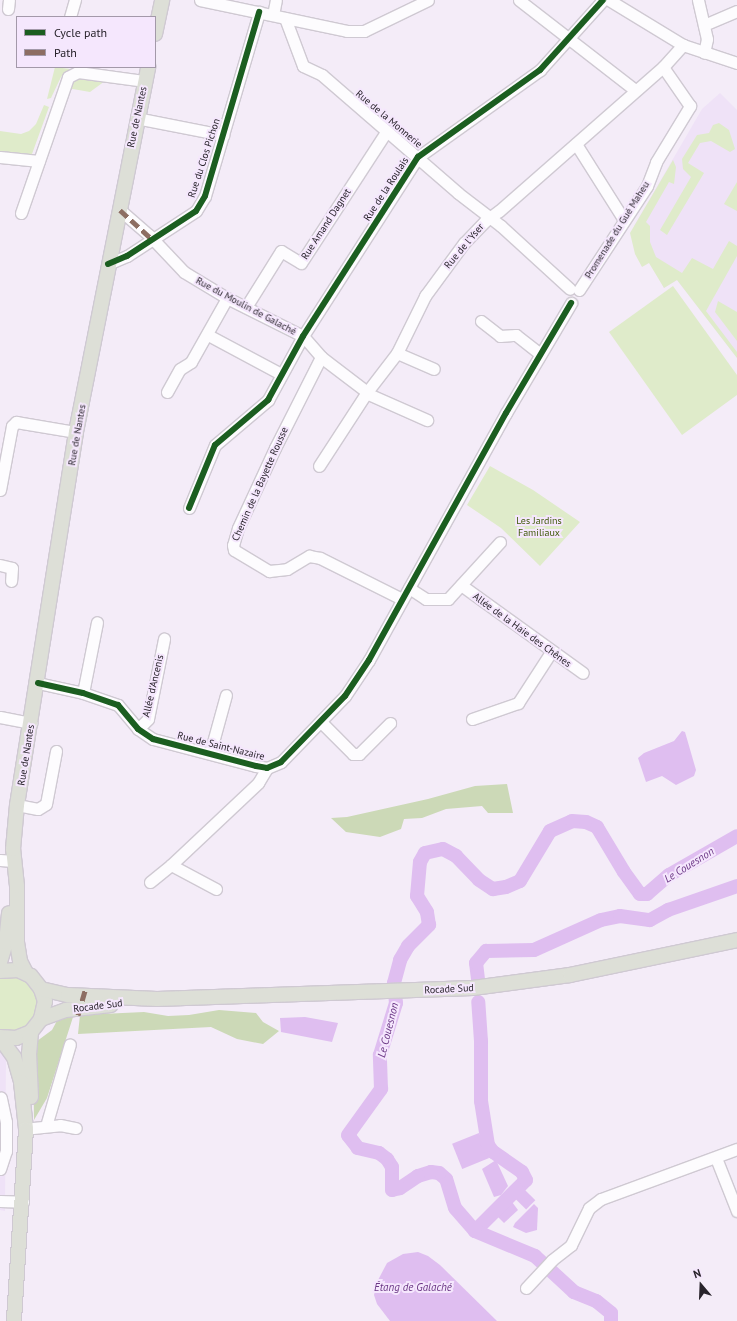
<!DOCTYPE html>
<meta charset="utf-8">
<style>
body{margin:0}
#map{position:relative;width:737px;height:1321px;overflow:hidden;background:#f4ecf8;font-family:"PT Sans",sans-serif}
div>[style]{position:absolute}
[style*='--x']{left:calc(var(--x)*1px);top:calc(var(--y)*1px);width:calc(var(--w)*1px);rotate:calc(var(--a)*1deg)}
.built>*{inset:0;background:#efe2f7}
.green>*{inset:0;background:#dfebca}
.forest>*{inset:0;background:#ccd9b7}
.water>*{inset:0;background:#dfbef0;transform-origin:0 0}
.river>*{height:14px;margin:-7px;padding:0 7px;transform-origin:7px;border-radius:7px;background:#dfbef0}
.roads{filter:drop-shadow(1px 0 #cfc9d2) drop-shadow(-1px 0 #cfc9d2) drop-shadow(0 1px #cfc9d2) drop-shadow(0 -1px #cfc9d2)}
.minor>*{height:11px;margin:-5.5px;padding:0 5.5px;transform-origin:5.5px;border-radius:5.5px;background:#fdfcfe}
.major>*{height:14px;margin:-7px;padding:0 7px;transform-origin:7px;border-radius:7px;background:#dddfd7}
.quiet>*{height:5px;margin-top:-2.5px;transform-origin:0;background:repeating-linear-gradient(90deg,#8d6e63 0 10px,transparent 0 15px)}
.cycleway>*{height:6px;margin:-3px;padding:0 3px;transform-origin:3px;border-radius:3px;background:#1b5e20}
span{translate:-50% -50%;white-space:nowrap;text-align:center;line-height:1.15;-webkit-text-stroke:4px #f5e7fd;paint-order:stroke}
.street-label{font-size:10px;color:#28232b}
.park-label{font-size:10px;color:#415b0b}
.water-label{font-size:11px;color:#6b3785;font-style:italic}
.legend{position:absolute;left:16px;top:16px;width:140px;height:52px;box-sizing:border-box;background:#f5e7fd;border:1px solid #a399a9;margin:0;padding:5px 7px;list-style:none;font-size:12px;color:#28232b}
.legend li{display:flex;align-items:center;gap:8px;height:20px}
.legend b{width:20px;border:1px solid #a399a9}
.north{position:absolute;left:681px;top:1265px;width:40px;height:40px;-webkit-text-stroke:3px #f5e7fd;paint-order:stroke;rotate:341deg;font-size:11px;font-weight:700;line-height:16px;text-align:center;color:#28232b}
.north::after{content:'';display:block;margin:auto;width:14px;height:18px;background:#28232b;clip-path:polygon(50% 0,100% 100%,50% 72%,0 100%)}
</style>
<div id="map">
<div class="built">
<div style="clip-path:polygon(720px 93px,737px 110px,737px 358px,677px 280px,664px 288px,634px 226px,702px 109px)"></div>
<div style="clip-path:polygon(0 1049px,6px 1055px,5px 1211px,0 1210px)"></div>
</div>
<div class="green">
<div style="clip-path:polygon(55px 67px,70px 69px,61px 77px,51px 98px,47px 99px)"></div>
<div style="clip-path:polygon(77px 76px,109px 78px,90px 92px,67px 88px)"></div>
<div style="clip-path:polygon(44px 105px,49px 107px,32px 154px,0 154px,0 131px,21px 134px,29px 131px,36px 124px)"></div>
<div style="clip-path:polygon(719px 123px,729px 130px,735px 149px,730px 152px,711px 141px,700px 143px,688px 163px,704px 173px,667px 235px,660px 230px,691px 177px,683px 169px,682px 159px,697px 135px,709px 133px,713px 125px)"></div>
<div style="clip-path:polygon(673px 160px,676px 167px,674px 184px,669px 182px,646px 222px,650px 226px,650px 242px,656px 257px,682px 273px,692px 258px,713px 269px,729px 241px,737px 246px,737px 256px,706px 311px,737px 352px,737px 358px,677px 280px,664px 288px,649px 263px,642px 267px,635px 254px,630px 233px)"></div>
<div style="clip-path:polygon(737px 182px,737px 211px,724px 204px)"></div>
<div style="clip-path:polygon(673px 286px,737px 375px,737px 395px,682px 435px,609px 332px)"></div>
<div style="clip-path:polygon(718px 301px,737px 312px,737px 341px,715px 312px)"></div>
<div style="clip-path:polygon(490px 466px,533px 490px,580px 522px,540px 566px,501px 528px,467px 505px)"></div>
<div style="clip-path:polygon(8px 974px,29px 981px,39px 1000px,33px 1021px,22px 1031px,0 1032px,0 975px)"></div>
</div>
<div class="forest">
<div style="clip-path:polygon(507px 784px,513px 813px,488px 813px,482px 806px,446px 809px,422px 818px,404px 819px,401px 829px,380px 837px,346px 832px,331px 818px,347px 817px,428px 799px,475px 786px)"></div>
<div style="clip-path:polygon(219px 1010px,256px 1013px,263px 1022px,279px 1031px,263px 1044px,237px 1039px,211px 1027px,78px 1034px,80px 1015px,144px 1012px,168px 1016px,189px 1015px)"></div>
<div style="clip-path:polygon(74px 1014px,47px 1098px,34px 1120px,33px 1044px,52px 1030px,59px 1017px)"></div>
</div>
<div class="water">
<div style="clip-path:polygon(682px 731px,685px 732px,696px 770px,694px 776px,676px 785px,662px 776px,646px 782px,638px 758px,644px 753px,674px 741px)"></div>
<div style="clip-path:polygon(305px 1017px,338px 1023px,332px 1042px,281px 1032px,280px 1018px)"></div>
<div style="left:479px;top:1133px;width:27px;height:29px;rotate:68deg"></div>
<div style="clip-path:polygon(496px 1160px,508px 1186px,501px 1195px,494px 1197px,482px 1169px)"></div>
<div style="left:524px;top:1189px;width:16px;height:13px;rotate:45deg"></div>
<div style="clip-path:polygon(512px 1202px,518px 1210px,504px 1223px,498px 1217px)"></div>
<div style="clip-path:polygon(534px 1204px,538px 1208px,537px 1230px,526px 1233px,513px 1227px,515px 1223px)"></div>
<div style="clip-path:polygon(418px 1252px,428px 1256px,440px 1265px,497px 1321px,390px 1321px,377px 1304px,374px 1295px,377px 1282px,387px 1263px,403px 1254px)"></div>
</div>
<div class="river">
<div style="--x:478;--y:979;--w:16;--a:-97"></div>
<div style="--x:476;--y:963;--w:16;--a:-50"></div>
<div style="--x:486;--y:951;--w:48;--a:-1.2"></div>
<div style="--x:534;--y:950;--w:73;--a:-24.1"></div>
<div style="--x:601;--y:920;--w:19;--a:-12"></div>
<div style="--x:620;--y:916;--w:30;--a:8"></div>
<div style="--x:650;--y:920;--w:21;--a:-29"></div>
<div style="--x:668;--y:910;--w:73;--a:-19.2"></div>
<div style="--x:475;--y:1231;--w:72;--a:-45"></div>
<div style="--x:526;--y:1180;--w:9;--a:-117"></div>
<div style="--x:522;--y:1172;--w:35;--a:-145"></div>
<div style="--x:493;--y:1152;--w:9;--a:-126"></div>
<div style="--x:488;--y:1145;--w:45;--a:-99"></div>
<div style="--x:481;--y:1101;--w:60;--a:-90"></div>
<div style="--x:481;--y:1041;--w:39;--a:-94"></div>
<div style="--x:611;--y:1321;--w:8;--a:-90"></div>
<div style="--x:611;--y:1313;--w:19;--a:-141"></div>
<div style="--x:596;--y:1301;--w:24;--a:-158"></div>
<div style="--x:574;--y:1292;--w:53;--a:-137.3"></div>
<div style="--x:535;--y:1256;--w:65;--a:-157.4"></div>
<div style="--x:475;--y:1231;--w:30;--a:-131"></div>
<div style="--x:455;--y:1208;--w:30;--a:-107"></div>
<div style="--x:446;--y:1179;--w:9;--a:-139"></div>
<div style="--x:439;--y:1173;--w:8;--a:-173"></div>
<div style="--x:431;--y:1172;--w:14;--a:163"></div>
<div style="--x:418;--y:1176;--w:22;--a:146"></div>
<div style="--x:400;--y:1188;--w:8;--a:166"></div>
<div style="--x:392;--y:1190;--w:23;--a:-90"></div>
<div style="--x:392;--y:1167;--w:9;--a:-122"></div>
<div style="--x:387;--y:1159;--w:10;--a:-143"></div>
<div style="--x:379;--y:1153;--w:22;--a:-167"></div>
<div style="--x:358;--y:1148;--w:16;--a:-128"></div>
<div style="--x:348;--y:1135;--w:57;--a:-54.3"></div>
<div style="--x:381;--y:1089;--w:34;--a:-92"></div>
<div style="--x:380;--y:1055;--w:54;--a:-72.9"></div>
<div style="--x:396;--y:1003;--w:20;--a:-96"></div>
<div style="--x:394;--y:983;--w:24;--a:-75"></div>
<div style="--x:400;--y:960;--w:16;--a:-60"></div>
<div style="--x:408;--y:946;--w:30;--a:-45"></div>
<div style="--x:429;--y:925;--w:13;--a:-99"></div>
<div style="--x:427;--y:912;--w:19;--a:-122"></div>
<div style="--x:417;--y:896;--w:34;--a:-85"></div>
<div style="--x:420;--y:862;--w:10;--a:-61"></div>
<div style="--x:425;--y:853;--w:18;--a:-13"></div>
<div style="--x:443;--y:849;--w:15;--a:28"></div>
<div style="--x:456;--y:856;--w:33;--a:46"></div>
<div style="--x:479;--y:880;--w:17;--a:33"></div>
<div style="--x:493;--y:889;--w:13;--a:-9"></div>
<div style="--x:506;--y:887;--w:15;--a:-23"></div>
<div style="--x:520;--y:881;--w:58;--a:-59"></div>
<div style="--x:550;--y:831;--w:24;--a:-24"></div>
<div style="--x:572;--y:821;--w:14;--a:4"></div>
<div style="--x:586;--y:822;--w:12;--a:24"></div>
<div style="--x:597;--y:827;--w:52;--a:59"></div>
<div style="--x:624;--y:872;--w:27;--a:54"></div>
<div style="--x:640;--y:894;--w:7;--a:0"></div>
<div style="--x:647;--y:894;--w:29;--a:-41"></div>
<div style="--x:669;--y:875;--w:78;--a:-29.8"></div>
</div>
<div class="roads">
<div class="minor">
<div style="--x:200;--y:0;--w:150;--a:11.9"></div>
<div style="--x:347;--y:31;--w:17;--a:0"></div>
<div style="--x:364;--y:31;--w:71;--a:-25.8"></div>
<div style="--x:519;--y:0;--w:147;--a:37.8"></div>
<div style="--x:609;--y:0;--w:87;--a:31.3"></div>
<div style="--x:683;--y:45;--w:57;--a:18.4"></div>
<div style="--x:698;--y:0;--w:40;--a:77"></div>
<div style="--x:707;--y:39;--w:14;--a:102"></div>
<div style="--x:8;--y:9;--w:9;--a:-84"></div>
<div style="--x:273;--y:15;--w:15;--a:-79"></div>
<div style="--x:70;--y:17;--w:18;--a:-74"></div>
<div style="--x:285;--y:18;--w:51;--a:69.4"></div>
<div style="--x:303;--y:66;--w:21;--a:25"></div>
<div style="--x:322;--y:75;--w:180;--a:40.9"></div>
<div style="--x:458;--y:193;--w:54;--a:37.5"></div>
<div style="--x:501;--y:226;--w:93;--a:42.4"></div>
<div style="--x:704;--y:25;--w:36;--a:-23"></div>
<div style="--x:136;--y:118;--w:89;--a:11.1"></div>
<div style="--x:576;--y:144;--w:90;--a:57.7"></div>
<div style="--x:0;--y:157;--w:39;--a:6"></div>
<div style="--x:120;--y:210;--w:38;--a:41"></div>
<div style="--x:149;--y:235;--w:51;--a:46.6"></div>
<div style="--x:184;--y:272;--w:50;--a:31.2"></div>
<div style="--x:227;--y:298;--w:85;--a:26.6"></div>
<div style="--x:303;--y:336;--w:28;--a:49"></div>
<div style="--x:321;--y:357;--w:58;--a:37.3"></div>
<div style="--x:367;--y:392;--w:88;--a:123"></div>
<div style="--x:21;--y:213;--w:144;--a:-70.9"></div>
<div style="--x:68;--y:77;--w:11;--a:-27"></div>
<div style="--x:78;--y:72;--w:68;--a:7.7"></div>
<div style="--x:108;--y:264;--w:21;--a:-23"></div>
<div style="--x:127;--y:256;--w:82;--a:-33.1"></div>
<div style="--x:196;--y:211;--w:17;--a:-59"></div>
<div style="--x:205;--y:196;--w:192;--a:-73.6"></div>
<div style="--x:579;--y:290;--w:124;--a:-56.8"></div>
<div style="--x:647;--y:186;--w:26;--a:-69"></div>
<div style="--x:656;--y:162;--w:66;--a:-58.7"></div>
<div style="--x:690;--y:106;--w:47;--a:-124.7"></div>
<div style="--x:246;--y:307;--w:66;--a:-58"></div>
<div style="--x:281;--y:251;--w:23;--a:31"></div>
<div style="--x:301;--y:263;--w:156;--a:-57"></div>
<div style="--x:481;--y:321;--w:24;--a:38"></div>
<div style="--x:500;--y:336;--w:16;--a:-4"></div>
<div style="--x:516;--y:335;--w:31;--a:38"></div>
<div style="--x:208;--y:335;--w:83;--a:28.1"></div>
<div style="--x:397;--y:353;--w:40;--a:23.4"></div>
<div style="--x:321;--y:357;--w:102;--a:116.8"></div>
<div style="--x:275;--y:448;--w:88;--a:114.8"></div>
<div style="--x:238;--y:528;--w:18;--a:106"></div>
<div style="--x:233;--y:545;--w:5;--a:79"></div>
<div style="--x:234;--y:550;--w:41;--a:31"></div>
<div style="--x:269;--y:571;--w:18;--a:-6"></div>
<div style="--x:287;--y:569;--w:26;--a:-31"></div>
<div style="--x:309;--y:556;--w:11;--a:10"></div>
<div style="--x:320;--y:558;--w:92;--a:26.6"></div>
<div style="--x:167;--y:392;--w:26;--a:-61"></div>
<div style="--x:180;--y:369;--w:13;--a:-32"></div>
<div style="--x:191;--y:362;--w:73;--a:-60.6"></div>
<div style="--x:367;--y:392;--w:49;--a:-52.4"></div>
<div style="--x:397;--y:353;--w:64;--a:-63.8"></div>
<div style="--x:425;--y:296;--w:66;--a:-53.7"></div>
<div style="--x:464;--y:243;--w:30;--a:-46"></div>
<div style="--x:485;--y:221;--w:17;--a:-36"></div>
<div style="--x:499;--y:211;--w:218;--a:-41.3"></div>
<div style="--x:663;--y:67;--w:30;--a:-48"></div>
<div style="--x:366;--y:393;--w:67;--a:23.9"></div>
<div style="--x:0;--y:490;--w:65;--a:-79.4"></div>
<div style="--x:12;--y:426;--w:6;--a:-45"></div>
<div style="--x:16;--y:422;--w:61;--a:9.5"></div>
<div style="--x:189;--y:508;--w:68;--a:-67.6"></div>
<div style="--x:215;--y:445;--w:70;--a:-40.3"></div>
<div style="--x:268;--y:400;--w:73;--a:-61.3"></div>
<div style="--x:303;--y:336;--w:213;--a:-57.3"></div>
<div style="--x:418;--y:157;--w:150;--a:-35.5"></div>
<div style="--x:540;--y:70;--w:94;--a:-48"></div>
<div style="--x:0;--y:565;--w:12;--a:14"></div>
<div style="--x:12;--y:568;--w:13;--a:94"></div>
<div style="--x:461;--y:585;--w:150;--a:35.8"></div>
<div style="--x:409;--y:588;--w:20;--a:33"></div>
<div style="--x:426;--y:599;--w:22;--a:0"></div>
<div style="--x:448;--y:599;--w:77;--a:-47.6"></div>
<div style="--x:38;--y:683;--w:46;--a:12.5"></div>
<div style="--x:83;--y:693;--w:37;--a:19"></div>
<div style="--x:118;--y:705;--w:31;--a:50"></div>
<div style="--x:138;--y:729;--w:18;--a:34"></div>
<div style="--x:153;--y:739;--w:106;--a:14.7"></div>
<div style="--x:256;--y:766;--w:11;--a:10"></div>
<div style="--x:267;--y:768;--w:15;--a:-23"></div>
<div style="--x:281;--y:762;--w:92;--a:-45.9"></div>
<div style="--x:345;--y:696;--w:43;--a:-56.3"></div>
<div style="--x:369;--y:660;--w:282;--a:-61"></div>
<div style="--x:506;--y:413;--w:128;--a:-59.4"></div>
<div style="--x:83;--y:693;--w:72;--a:-78.8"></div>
<div style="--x:0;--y:717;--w:32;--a:11"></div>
<div style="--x:472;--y:719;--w:49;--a:-19.2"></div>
<div style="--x:518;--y:703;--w:61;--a:-57.1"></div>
<div style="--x:322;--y:723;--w:44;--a:45"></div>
<div style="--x:353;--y:754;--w:6;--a:0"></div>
<div style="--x:359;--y:754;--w:44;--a:-45"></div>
<div style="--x:138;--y:729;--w:14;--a:-45"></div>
<div style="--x:148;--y:719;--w:82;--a:-78.7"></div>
<div style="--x:210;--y:753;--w:60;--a:-74.6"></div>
<div style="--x:17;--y:805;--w:21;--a:11"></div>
<div style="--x:38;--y:809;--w:9;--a:-32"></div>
<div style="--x:46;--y:804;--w:54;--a:-79.3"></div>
<div style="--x:0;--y:860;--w:13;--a:4"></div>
<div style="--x:171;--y:865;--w:51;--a:28.1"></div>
<div style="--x:150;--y:882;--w:27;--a:-39"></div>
<div style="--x:171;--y:865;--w:120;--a:-43.3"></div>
<div style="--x:258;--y:783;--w:17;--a:-59"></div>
<div style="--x:46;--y:1126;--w:85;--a:-73.7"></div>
<div style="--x:33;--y:1128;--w:27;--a:-6"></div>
<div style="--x:60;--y:1125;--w:16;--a:11"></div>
<div style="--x:716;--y:1158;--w:57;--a:68.4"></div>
<div style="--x:0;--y:1169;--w:19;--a:-72"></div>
<div style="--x:6;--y:1151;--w:29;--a:-90"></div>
<div style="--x:6;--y:1122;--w:25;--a:-102"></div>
<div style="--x:0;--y:1201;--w:23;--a:2"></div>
<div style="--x:526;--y:1288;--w:38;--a:-47"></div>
<div style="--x:552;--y:1260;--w:24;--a:-38"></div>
<div style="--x:571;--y:1245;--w:41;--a:-64.1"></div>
<div style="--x:589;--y:1208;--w:15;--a:-37"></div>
<div style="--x:601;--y:1199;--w:145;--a:-20.2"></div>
</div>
<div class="major">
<div style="--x:155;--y:34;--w:35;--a:-78"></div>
<div style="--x:0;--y:962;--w:21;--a:-73"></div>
<div style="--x:6;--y:942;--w:29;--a:-84"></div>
<div style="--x:0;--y:971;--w:18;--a:-3"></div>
<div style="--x:18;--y:970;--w:14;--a:25"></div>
<div style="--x:31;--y:976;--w:16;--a:52"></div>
<div style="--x:41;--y:989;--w:13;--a:72"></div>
<div style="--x:45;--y:1001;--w:18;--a:103"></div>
<div style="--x:41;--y:1019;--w:16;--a:128"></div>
<div style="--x:31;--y:1032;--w:16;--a:158"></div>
<div style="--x:16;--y:1038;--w:16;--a:-176"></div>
<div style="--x:26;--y:973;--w:13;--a:-117"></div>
<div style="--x:20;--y:961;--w:20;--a:-99"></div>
<div style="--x:17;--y:941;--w:55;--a:-90"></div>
<div style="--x:17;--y:886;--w:37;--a:-96"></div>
<div style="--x:13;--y:849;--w:44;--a:-84.8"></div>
<div style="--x:17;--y:805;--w:378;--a:-81"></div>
<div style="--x:76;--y:432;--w:372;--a:-78.8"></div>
<div style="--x:41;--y:989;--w:28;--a:13"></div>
<div style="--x:68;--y:995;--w:89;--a:2.6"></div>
<div style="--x:157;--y:999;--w:316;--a:-2"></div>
<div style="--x:473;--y:988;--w:98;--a:-7.6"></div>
<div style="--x:570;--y:975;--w:171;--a:-11.8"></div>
<div style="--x:41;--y:1019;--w:27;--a:-20"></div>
<div style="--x:66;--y:1010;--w:45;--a:-6.3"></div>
<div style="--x:31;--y:1032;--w:21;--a:95"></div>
<div style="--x:29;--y:1053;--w:44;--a:87.4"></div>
<div style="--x:0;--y:1038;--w:24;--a:54"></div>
<div style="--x:14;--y:1057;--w:26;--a:74"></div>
<div style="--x:21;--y:1082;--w:47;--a:83.9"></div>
<div style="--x:26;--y:1129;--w:192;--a:93.6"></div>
</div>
</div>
<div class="quiet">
<div style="--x:120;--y:210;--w:45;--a:42.3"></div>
<div style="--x:78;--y:1015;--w:26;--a:-74"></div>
</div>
<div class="cycleway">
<div style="--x:108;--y:264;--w:21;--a:-23"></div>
<div style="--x:127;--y:256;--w:82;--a:-33.1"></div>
<div style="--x:196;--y:211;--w:17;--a:-59"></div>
<div style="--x:205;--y:196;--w:192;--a:-73.6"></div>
<div style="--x:189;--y:508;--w:68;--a:-67.6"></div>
<div style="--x:215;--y:445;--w:70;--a:-40.3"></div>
<div style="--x:268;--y:400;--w:73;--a:-61.3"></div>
<div style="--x:303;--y:336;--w:213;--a:-57.3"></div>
<div style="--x:418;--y:157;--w:150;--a:-35.5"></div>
<div style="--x:540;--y:70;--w:94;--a:-48"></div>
<div style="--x:38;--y:683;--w:46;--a:12.5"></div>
<div style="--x:83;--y:693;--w:37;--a:19"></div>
<div style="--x:118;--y:705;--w:31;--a:50"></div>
<div style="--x:138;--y:729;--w:18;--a:34"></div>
<div style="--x:153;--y:739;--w:106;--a:14.7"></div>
<div style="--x:256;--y:766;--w:11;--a:10"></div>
<div style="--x:267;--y:768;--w:15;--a:-23"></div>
<div style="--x:281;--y:762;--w:92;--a:-45.9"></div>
<div style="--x:345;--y:696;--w:43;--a:-56.3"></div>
<div style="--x:369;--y:660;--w:282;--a:-61"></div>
<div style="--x:506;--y:413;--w:128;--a:-59.4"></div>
</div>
<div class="street-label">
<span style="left:137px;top:117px;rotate:-78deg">Rue de Nantes</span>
<span style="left:389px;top:119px;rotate:40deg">Rue de la Monnerie</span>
<span style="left:204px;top:158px;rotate:-72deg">Rue du Clos Pichon</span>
<span style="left:386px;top:189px;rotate:-57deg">Rue de la Roulais</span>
<span style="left:326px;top:224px;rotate:-57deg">Rue Amand Dagnet</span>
<span style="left:617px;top:230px;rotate:-58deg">Promenade du Gué Maheu</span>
<span style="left:464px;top:246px;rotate:-50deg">Rue de l'Yser</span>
<span style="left:246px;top:306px;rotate:28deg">Rue du Moulin de Galaché</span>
<span style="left:77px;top:435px;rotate:-80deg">Rue de Nantes</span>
<span style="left:260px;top:484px;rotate:-66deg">Chemin de la Bayette Rousse</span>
<span style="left:522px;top:630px;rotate:36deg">Allée de la Haie des Chênes</span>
<span style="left:153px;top:686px;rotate:-77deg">Allée d'Ancenis</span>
<span style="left:221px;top:746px;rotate:14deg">Rue de Saint-Nazaire</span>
<span style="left:26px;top:755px;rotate:-81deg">Rue de Nantes</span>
<span style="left:449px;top:989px;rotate:-3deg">Rocade Sud</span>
<span style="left:98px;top:1006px;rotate:-7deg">Rocade Sud</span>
</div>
<div class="park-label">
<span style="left:539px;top:526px">Les Jardins<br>Familiaux</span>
</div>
<div class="water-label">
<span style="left:689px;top:865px;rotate:-32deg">Le Couesnon</span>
<span style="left:388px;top:1030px;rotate:-76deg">Le Couesnon</span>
<span style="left:413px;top:1287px">Étang de Galaché</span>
</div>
<ul class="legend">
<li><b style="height:5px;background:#1b5e20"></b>Cycle path</li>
<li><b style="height:5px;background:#8d6e63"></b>Path</li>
</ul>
<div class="north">N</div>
</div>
